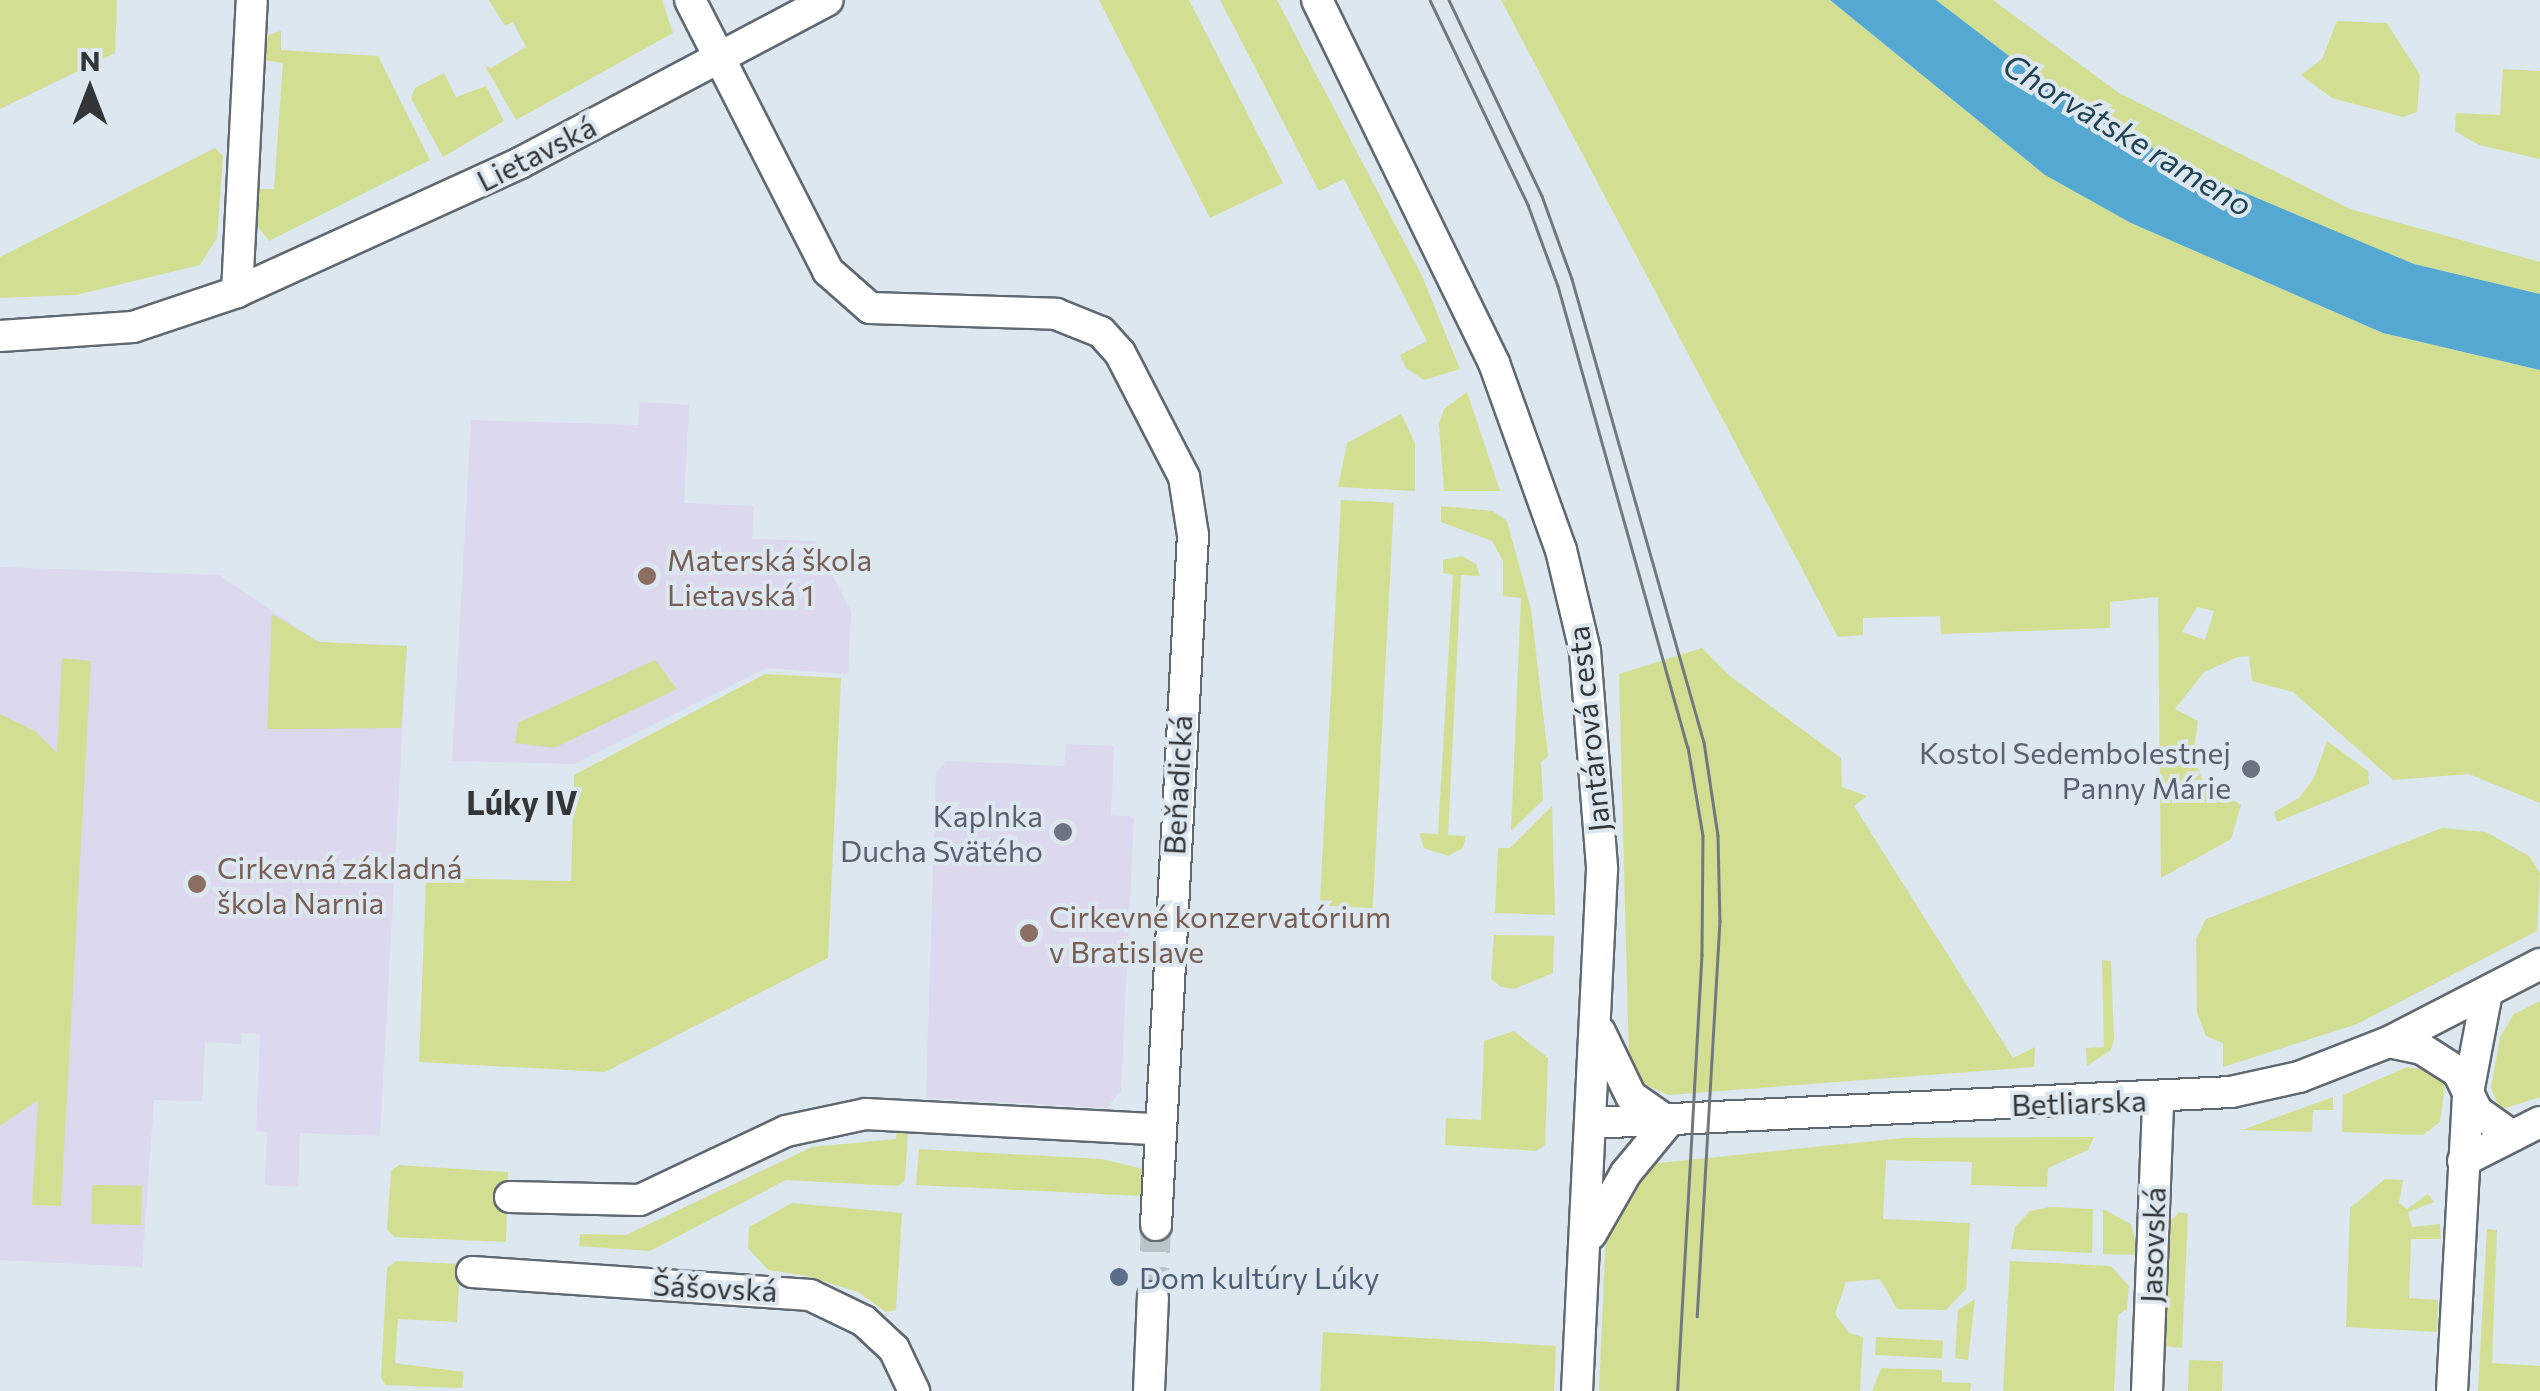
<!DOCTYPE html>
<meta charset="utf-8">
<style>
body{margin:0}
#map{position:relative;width:2540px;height:1391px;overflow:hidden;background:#dce7ef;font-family:Commissioner,sans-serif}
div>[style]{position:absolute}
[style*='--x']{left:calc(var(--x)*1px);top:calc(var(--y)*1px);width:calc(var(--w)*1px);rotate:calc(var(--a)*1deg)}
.education>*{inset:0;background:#dcd8ee}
.green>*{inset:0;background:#d2df93;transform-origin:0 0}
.water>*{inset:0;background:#54a8d1}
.minor-tunnel>*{height:30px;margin-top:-15px;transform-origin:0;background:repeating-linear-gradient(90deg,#bac4cb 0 30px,transparent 0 45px)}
.roads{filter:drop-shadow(2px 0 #606971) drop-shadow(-2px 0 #606971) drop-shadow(0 2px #606971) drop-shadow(0 -2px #606971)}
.minor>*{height:30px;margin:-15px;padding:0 15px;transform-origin:15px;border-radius:15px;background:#fff}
.tram>*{height:2.5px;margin:-1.25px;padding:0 1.25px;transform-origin:1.25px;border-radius:1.25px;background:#72797e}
.dots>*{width:28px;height:28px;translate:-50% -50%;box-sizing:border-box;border:5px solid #dce7ef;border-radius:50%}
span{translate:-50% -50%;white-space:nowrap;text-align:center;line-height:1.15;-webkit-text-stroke:8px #dce7ef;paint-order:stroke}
.street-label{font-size:30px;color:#323639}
.education-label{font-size:30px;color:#785e54}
.left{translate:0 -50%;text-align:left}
.worship-label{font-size:30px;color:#5b616d}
.right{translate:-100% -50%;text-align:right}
.service-label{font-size:30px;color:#4e5e75}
.water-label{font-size:32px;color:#1e4355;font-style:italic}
.neighbourhood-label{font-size:32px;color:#323639;font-weight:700}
.north{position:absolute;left:40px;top:40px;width:100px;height:100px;-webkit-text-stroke:8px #dce7ef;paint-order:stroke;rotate:0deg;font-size:28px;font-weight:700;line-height:40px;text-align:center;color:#323639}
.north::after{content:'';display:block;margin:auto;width:35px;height:45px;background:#323639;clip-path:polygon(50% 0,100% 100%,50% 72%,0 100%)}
</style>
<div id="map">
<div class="education">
<div style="clip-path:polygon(640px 402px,689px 405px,684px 503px,754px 506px,752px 539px,815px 541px,851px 611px,848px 674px,766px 668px,574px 764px,452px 761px,471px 420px,638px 425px)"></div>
<div style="clip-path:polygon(0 567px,219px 575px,319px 642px,407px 646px,380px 1136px,300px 1133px,298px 1187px,265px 1185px,267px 1132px,256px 1131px,260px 1034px,242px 1033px,241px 1044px,205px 1042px,202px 1101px,154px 1100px,142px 1267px,0 1260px)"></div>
<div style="clip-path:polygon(1066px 744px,1114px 746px,1111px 815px,1134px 817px,1121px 1091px,1107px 1108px,926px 1098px,936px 773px,946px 761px,1064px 766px)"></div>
</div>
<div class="green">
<div style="clip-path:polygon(0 0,117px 0,115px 53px,0 109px)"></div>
<div style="clip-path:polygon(489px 0,662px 0,673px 33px,516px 120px,485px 66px,491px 68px,526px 47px,513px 22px,505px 26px)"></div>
<div style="clip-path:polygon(1099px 0,1189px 0,1283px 183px,1210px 218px)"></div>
<div style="clip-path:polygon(1220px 0,1277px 0,1421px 274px,1460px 369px,1424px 380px,1406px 368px,1400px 355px,1427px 341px,1344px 179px,1319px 191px)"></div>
<div style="clip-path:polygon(evenodd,1501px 0,1830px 0,2045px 175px,2131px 223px,2383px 333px,2540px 370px,2540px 803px,2469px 774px,2393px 780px,2293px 692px,2252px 681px,2249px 656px,2238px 657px,2204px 672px,2175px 709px,2198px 721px,2193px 755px,2203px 781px,2241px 805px,2231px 839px,2161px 878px,2158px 597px,2110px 602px,2110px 628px,1941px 634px,1940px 616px,1903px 617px,1863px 618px,1863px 635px,1838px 637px,1501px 0,2197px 607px,2214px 611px,2205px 640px,2182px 632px,2197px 607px)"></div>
<div style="clip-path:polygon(1936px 0,1993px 0,2119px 93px,2350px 209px,2540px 262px,2540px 294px,2414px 264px,2200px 174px,2073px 105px)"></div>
<div style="clip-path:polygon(2337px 21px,2387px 23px,2420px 75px,2417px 112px,2403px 117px,2332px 98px,2301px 75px,2322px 59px)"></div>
<div style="clip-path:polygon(281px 31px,281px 50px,378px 56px,430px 160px,269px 241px,257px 225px,254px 189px,274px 189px,283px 63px,261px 60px,268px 35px)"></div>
<div style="clip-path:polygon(2503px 69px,2540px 71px,2540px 159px,2479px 145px,2455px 131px,2456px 113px,2500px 115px)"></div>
<div style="clip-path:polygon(444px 73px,456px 97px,486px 86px,504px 121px,443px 157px,411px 98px,415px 88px)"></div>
<div style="clip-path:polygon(215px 148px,223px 156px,217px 238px,200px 265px,76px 295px,0 298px,0 257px)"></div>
<div style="clip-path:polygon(1467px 392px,1500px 491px,1444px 491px,1439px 424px,1444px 409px)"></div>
<div style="clip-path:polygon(1401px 414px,1415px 443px,1415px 491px,1338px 487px,1347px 443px)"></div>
<div style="left:1341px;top:500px;width:53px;height:406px;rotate:3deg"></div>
<div style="clip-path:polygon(1441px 506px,1493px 511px,1507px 521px,1531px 609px,1548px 756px,1541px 762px,1543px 800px,1511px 831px,1521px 598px,1503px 596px,1503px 561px,1492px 541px,1441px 522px)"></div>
<div style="clip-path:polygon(1462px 556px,1476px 564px,1480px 576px,1461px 575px,1448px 835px,1466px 836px,1463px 848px,1448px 856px,1424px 848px,1419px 833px,1438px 834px,1453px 575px,1443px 573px,1443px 560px)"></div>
<div style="clip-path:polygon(272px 614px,319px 642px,407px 646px,401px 728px,267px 729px)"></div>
<div style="clip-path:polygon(1702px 648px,1731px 677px,1841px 758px,1842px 787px,1867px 796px,1854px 806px,2013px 1058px,2035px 1047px,2034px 1067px,1668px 1095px,1640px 1082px,1629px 1062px,1619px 674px)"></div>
<div style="clip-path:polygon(62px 658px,91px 661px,61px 1206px,32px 1205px,38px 1100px,0 1126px,0 714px,35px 731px,57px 753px)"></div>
<div style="clip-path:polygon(655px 660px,677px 689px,554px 748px,515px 743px,518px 723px)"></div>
<div style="clip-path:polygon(765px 674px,841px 678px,828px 958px,605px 1072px,419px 1062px,426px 878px,571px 881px,574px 775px)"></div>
<div style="clip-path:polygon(2327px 741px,2368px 771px,2369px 784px,2277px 822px,2274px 812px,2299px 798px,2314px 778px)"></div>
<div style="clip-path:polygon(1552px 806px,1555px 915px,1495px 913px,1498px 848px,1510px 848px)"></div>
<div style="clip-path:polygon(2442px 828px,2486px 832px,2529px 856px,2540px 873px,2537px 931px,2357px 1024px,2223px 1067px,2223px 1043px,2206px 1036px,2197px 1013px,2196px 939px,2206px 919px)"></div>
<div style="clip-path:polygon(1494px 935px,1554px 936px,1553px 973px,1514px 989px,1501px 987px,1491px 979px)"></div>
<div style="clip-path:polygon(2102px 960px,2111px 961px,2114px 1040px,2111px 1050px,2087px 1066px,2086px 1048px,2104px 1047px)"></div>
<div style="clip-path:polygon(2540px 1001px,2540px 1097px,2500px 1110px,2491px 1088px,2500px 1037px,2514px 1014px)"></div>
<div style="clip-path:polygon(1514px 1031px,1548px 1058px,1545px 1145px,1536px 1151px,1445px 1145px,1446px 1118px,1481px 1120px,1484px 1041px)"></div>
<div style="clip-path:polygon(2407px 1067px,2430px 1071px,2445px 1084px,2440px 1122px,2423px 1135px,2342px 1132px,2343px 1095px)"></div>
<div style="clip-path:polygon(2333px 1097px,2333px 1110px,2313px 1110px,2312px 1132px,2242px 1130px)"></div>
<div style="clip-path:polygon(897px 1128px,908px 1129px,905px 1180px,898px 1186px,786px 1180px,650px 1251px,579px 1246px,580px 1234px,626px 1235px,812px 1147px,896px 1139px)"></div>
<div style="clip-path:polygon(2094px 1137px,2088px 1150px,2048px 1168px,2047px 1187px,1971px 1185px,1972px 1162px,1886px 1160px,1883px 1219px,1970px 1223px,1966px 1289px,1946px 1310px,1897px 1309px,1880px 1279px,1846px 1282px,1835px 1314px,1849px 1333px,1863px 1337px,1860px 1391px,1599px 1391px,1608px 1187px,1629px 1166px,1903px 1138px)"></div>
<div style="clip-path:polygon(919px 1149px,1102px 1159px,1143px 1169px,1142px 1196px,916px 1185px)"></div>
<div style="clip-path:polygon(399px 1165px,508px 1172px,506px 1242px,394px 1237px,387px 1229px,391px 1171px)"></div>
<div style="clip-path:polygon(2385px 1179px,2403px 1180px,2399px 1203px,2407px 1209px,2428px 1194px,2434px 1202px,2408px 1212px,2412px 1227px,2440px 1224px,2441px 1239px,2411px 1239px,2409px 1298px,2438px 1300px,2437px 1332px,2346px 1327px,2350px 1208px)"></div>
<div style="left:92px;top:1185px;width:50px;height:39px;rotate:1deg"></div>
<div style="clip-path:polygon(792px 1203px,902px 1213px,896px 1310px,886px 1312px,858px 1292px,807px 1276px,768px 1270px,748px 1248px,749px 1227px)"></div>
<div style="clip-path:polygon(2050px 1207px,2093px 1209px,2092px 1253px,2011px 1249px,2015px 1227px,2030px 1211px)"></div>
<div style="clip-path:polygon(2103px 1209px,2131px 1224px,2139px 1255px,2103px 1254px)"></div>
<div style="clip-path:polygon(2179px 1212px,2188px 1214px,2182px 1348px,2162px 1346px,2168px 1224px)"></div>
<div style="clip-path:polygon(2487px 1229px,2497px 1230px,2492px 1363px,2540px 1366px,2540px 1391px,2478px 1391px)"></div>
<div style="clip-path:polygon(396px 1261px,460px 1264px,457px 1322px,398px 1319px,395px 1363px,464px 1372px,462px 1388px,386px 1385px,381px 1378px,387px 1268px)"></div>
<div style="clip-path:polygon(2010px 1261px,2111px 1266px,2129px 1286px,2127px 1309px,2118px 1315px,2114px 1391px,2003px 1391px)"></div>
<div style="clip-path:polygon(1975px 1299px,1968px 1360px,1955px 1358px,1958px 1310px)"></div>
<div style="clip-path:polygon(1323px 1332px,1556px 1346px,1554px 1391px,1320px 1391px)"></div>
<div style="left:1876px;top:1337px;width:67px;height:18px;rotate:3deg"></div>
<div style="left:2189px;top:1360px;width:34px;height:31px;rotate:2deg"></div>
<div style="clip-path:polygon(1881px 1368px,1942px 1370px,1942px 1382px,1971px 1383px,1970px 1391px,1872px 1391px)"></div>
</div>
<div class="water">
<div style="clip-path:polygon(1830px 0,1936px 0,2073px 105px,2200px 174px,2414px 264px,2540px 294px,2540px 370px,2383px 333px,2131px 223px,2045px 175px)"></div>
</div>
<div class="minor-tunnel">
<div style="--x:1153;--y:1297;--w:72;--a:-87.6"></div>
</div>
<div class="roads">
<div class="minor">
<div style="--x:690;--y:0;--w:304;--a:63"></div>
<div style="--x:828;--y:271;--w:56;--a:41.4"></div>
<div style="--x:870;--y:308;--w:186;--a:1.8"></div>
<div style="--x:1056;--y:314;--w:48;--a:21.8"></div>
<div style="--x:1101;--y:332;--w:28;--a:48"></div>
<div style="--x:1120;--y:353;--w:140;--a:62.7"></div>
<div style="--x:1184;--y:477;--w:59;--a:81.2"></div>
<div style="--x:1193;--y:535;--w:691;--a:93.07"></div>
<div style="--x:1317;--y:0;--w:404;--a:64"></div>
<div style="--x:1494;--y:363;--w:199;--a:70.3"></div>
<div style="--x:1561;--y:550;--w:104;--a:76.6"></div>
<div style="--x:1585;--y:651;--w:219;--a:85.5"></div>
<div style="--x:1602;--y:869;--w:523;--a:92.74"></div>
<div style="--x:237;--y:292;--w:292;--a:-87.1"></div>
<div style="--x:0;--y:336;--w:133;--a:-3.9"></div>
<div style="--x:133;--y:327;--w:110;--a:-18.6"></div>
<div style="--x:237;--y:292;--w:311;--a:-24.5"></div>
<div style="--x:520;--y:163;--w:348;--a:-27.9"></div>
<div style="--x:1600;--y:1032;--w:71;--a:64.2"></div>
<div style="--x:1631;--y:1096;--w:45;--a:35.1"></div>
<div style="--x:2389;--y:1042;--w:34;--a:12"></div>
<div style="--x:2422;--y:1049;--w:43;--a:32.6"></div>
<div style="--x:2458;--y:1072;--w:43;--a:64"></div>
<div style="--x:2477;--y:1111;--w:43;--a:35.5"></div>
<div style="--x:1591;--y:1123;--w:641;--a:-2.77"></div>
<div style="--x:2231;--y:1092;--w:70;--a:-12.4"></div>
<div style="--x:2299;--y:1077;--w:97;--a:-21.3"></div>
<div style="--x:2389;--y:1042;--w:170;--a:-27.3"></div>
<div style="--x:2463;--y:1161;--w:86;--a:-26.9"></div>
<div style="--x:510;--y:1197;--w:130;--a:1.3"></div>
<div style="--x:640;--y:1200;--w:161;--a:-25.3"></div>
<div style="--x:786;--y:1131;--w:82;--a:-12"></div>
<div style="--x:866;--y:1114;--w:290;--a:3"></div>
<div style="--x:1591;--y:1234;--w:70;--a:-60.2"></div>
<div style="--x:1626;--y:1173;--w:66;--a:-50.5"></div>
<div style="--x:472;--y:1272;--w:339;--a:3.9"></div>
<div style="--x:810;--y:1295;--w:60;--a:25.7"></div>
<div style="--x:864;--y:1321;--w:41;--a:43"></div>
<div style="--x:894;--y:1349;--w:47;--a:64.5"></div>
<div style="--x:1149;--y:1391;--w:94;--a:-87.6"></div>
<div style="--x:2147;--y:1391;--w:291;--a:-87.8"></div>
<div style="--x:2452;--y:1391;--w:298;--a:-86.9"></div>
<div style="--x:2468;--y:1093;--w:103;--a:-79.3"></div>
</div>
</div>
<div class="tram">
<div style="--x:1430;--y:0;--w:227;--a:64.4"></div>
<div style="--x:1528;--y:205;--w:86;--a:69.7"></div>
<div style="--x:1558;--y:286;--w:479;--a:74.3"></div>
<div style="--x:1688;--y:747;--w:90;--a:80.4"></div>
<div style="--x:1703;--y:836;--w:119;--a:90.5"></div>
<div style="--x:1702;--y:955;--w:437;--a:93.2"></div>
<div style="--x:1449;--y:0;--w:217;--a:64.6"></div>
<div style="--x:1542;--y:196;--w:88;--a:70.1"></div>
<div style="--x:1572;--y:279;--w:481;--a:74.1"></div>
<div style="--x:1704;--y:742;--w:95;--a:81.5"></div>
<div style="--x:1718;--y:836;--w:85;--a:88.7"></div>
<div style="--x:1720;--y:921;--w:396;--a:93.3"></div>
</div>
<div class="dots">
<div style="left:647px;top:576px;background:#8d6e63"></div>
<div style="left:2251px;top:769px;background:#6b7280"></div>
<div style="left:1063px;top:832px;background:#6b7280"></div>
<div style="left:197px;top:884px;background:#8d6e63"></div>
<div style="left:1029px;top:933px;background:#8d6e63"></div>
<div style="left:1119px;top:1277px;background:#5c6f8a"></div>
</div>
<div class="street-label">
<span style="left:536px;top:153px;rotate:-27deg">Lietavská</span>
<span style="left:1588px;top:729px;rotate:-96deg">Jantárová cesta</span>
<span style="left:1177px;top:785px;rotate:-87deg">Beňadická</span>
<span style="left:2079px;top:1102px;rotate:-2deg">Betliarska</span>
<span style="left:2152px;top:1245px;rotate:-88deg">Jasovská</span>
<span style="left:715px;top:1287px;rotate:3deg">Šášovská</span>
</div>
<div class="education-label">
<span class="left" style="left:667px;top:576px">Materská škola<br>Lietavská 1</span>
<span class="left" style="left:217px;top:884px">Cirkevná základná<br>škola Narnia</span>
<span class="left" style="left:1049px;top:933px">Cirkevné konzervatórium<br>v Bratislave</span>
</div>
<div class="worship-label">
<span class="right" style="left:2231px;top:769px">Kostol Sedembolestnej<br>Panny Márie</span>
<span class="right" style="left:1043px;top:832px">Kaplnka<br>Ducha Svätého</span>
</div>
<div class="service-label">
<span class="left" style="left:1139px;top:1277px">Dom kultúry Lúky</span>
</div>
<div class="water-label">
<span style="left:2128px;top:134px;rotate:31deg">Chorvátske rameno</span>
</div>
<div class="neighbourhood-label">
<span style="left:522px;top:802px">Lúky IV</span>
</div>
<div class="north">N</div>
</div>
